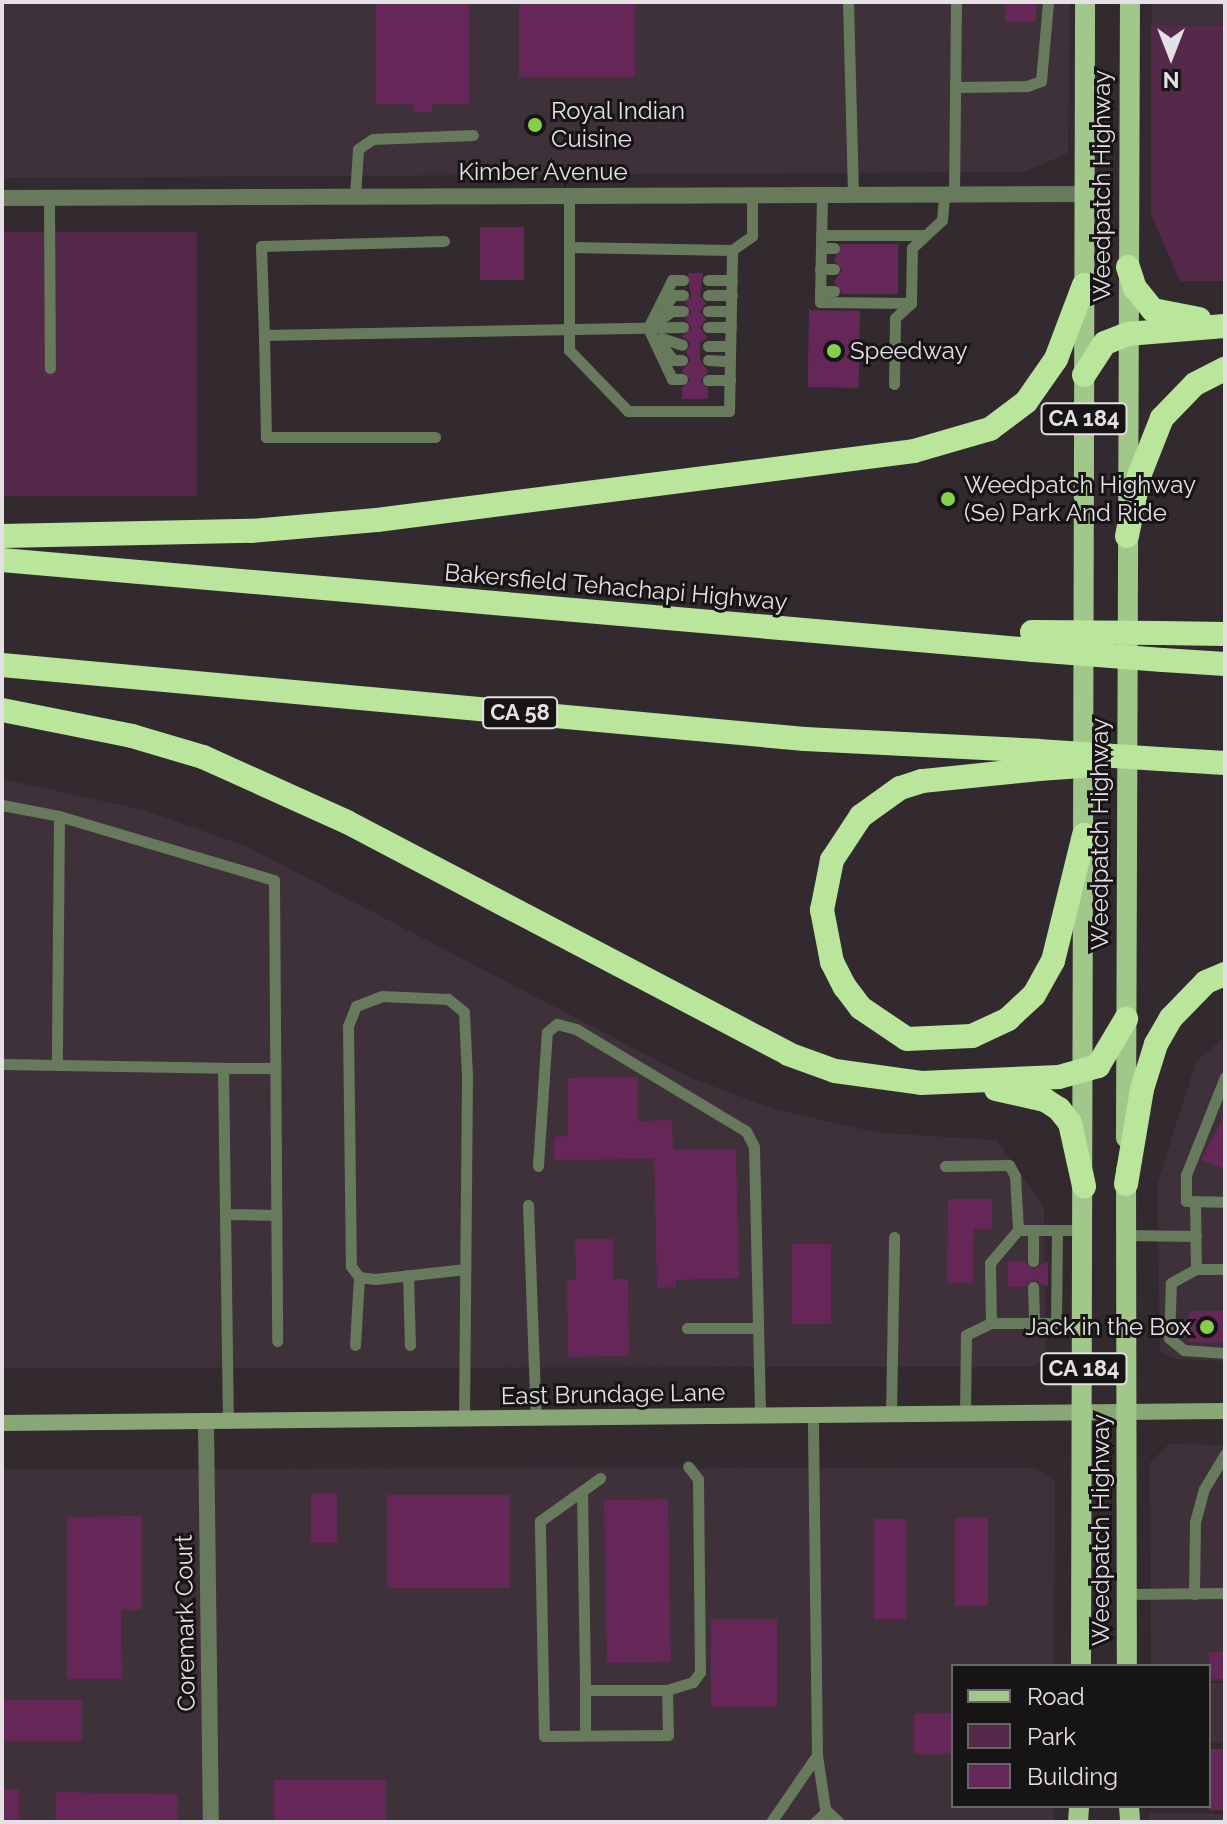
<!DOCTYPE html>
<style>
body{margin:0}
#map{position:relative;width:1227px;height:1824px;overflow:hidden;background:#322a2f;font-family:Raleway,sans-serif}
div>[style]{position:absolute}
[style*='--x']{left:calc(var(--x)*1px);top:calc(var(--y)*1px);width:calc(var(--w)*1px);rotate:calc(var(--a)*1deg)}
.built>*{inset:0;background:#3e313a;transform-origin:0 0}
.green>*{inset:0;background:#55294a;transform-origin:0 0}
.building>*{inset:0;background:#652757;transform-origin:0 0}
.lane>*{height:11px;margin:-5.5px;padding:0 5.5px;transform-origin:5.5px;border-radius:5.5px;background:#687a5c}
.street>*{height:16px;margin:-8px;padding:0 8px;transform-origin:8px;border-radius:8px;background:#687a5c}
.secondary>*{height:16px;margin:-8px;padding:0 8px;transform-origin:8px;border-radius:8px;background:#89a676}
.primary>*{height:20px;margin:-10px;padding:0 10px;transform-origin:10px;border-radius:10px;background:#a2c78a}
.highway>*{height:24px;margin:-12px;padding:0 12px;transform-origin:12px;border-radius:12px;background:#b9e69b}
.highway-bridge>*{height:24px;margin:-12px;padding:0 12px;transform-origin:12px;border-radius:12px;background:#b9e69b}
.dots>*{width:22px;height:22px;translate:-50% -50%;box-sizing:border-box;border:4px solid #171416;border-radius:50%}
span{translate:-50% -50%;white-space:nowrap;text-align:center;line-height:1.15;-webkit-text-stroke:6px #171416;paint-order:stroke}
.shield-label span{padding:2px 6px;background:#171416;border:2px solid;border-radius:6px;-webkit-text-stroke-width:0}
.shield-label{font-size:22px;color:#e5e0e3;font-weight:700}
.poi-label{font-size:24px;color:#e5e0e3}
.left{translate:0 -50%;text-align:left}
.right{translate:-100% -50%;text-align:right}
.street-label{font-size:24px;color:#e5e0e3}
.frame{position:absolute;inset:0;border:4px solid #e5e0e3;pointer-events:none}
.legend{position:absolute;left:951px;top:1664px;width:260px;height:144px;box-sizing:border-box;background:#171416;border:2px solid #696668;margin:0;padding:10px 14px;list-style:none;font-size:24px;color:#e5e0e3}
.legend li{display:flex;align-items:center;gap:16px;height:40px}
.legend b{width:40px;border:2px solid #696668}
.north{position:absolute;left:1131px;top:16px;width:80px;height:80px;-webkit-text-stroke:6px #171416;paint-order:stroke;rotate:180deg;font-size:22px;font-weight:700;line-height:32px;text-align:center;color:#e5e0e3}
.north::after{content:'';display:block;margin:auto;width:28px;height:36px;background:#e5e0e3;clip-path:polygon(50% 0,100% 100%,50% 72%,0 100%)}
</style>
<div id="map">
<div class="built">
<div style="clip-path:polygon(2px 2px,1070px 2px,1068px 153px,1024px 172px,2px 178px)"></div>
<div style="left:1152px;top:2px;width:73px;height:23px"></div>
<div style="clip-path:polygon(2px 779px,143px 810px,248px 847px,691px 1078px,773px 1109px,880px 1133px,997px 1140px,1044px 1208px,1046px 1348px,1042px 1361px,1030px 1367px,2px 1368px)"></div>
<div style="clip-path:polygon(1225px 1037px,1225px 1361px,1176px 1359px,1160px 1352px,1157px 1185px,1196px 1061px)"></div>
<div style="clip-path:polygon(1169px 1444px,1225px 1445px,1225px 1681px,1209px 1681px,1209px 1666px,1151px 1666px,1150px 1463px)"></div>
<div style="clip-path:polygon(1035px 1468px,1055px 1480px,1054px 1666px,953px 1666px,953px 1806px,1054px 1806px,1054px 1822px,2px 1822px,2px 1469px)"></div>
<div style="left:1209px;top:1683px;width:16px;height:59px"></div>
<div style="left:1150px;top:1813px;width:75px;height:9px;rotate:1deg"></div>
</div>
<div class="green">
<div style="clip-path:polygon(1151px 25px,1225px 26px,1225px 281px,1180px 281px,1151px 214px)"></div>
<div style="left:197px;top:232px;width:264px;height:195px;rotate:90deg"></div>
</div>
<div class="building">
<div style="clip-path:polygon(376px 2px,469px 2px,469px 104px,432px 104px,432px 112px,413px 112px,413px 104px,376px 104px)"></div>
<div style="left:519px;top:2px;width:116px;height:75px"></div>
<div style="left:1005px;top:2px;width:31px;height:20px"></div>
<div style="left:480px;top:227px;width:44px;height:53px"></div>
<div style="clip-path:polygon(841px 244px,898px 244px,898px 294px,842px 294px,834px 282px,842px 270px,834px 261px)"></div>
<div style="clip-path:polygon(688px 273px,703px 273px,700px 296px,706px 303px,700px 312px,706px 319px,700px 328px,708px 338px,700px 342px,700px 360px,708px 372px,700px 381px,708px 388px,708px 399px,682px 399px,682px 388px,690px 380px,682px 371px,690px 361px,686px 352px,690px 343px,682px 336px,691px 328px,685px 319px,691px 312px,685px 303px,691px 296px)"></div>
<div style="left:860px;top:311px;width:77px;height:51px;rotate:91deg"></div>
<div style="clip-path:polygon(638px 1077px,638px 1121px,672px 1120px,673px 1150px,736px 1149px,739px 1278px,676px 1280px,676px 1287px,657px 1288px,654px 1159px,554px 1160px,554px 1137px,568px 1136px,568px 1078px)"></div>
<div style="clip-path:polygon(1225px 1114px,1225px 1169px,1201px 1160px)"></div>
<div style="clip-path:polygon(948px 1199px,992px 1199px,992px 1229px,974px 1229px,973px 1283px,947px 1283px)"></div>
<div style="clip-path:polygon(575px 1239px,613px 1239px,613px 1279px,628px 1279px,629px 1356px,568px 1357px,567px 1280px,576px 1280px)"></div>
<div style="left:792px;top:1244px;width:39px;height:80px"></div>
<div style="clip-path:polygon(1008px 1261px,1024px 1261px,1034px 1269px,1048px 1261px,1048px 1287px,1034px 1279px,1024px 1287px,1008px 1287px)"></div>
<div style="left:1225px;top:1311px;width:31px;height:36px;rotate:90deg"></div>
<div style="left:311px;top:1493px;width:26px;height:50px"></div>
<div style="left:387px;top:1495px;width:123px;height:93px"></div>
<div style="left:668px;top:1499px;width:163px;height:64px;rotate:89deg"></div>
<div style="clip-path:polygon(142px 1516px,142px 1610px,121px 1610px,122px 1679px,67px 1679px,67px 1517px)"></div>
<div style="left:955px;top:1518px;width:33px;height:88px"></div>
<div style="left:874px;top:1519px;width:32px;height:100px"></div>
<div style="left:711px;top:1619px;width:66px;height:88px"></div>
<div style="left:1209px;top:1652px;width:16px;height:27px"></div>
<div style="left:82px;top:1700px;width:41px;height:80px;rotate:90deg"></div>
<div style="left:914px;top:1713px;width:39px;height:41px"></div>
<div style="left:1209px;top:1749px;width:16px;height:61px"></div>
<div style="left:274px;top:1780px;width:112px;height:42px"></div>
<div style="left:2px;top:1790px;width:17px;height:32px"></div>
<div style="left:56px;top:1792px;width:122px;height:30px;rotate:1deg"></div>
</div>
<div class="lane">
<div style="--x:848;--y:2;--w:193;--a:88.5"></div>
<div style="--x:955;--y:87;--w:72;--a:-0.8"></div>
<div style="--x:1027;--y:86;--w:15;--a:-20"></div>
<div style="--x:1041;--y:81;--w:79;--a:-84.9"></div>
<div style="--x:822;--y:195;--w:107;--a:91.1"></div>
<div style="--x:820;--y:302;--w:91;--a:0.6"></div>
<div style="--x:954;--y:195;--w:193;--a:-89.4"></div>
<div style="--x:355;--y:196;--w:47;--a:-86.3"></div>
<div style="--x:358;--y:149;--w:18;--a:-34"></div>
<div style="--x:373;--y:139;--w:100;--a:-2.3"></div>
<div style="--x:569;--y:196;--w:154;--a:90"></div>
<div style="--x:569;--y:350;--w:85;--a:46"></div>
<div style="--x:628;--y:411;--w:101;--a:0"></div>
<div style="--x:729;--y:411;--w:161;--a:-88.9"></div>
<div style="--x:49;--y:197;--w:171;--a:89.7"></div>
<div style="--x:821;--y:235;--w:103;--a:0"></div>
<div style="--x:444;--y:241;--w:183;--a:178.4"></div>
<div style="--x:261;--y:246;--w:89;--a:88.1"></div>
<div style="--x:264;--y:335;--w:419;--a:-1.1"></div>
<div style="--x:570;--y:247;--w:162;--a:1.1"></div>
<div style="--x:732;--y:250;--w:24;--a:-35"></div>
<div style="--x:752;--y:236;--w:41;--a:-90"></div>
<div style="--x:821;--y:248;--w:13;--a:0"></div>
<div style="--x:820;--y:269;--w:14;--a:0"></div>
<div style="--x:708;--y:280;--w:24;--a:0"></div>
<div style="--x:820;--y:291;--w:14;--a:0"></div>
<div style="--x:708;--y:295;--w:24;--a:0"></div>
<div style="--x:666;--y:305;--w:12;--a:-55"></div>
<div style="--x:673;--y:295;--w:10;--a:0"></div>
<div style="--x:708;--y:311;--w:23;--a:0"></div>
<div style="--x:652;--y:325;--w:24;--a:-35"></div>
<div style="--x:672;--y:311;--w:11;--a:0"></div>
<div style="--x:708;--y:327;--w:23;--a:0"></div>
<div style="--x:648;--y:328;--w:56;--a:64.8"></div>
<div style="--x:672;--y:379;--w:10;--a:0"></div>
<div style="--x:648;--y:328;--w:54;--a:-63.4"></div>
<div style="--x:672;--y:280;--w:11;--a:0"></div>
<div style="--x:264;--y:335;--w:102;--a:88.9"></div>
<div style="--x:266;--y:437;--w:169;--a:0"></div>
<div style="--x:661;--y:338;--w:22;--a:18"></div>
<div style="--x:708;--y:346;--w:22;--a:0"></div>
<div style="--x:663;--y:347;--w:16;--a:52"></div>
<div style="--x:673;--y:360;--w:9;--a:0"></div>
<div style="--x:708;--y:360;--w:22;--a:3"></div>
<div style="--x:708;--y:380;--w:22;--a:0"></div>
<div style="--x:894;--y:384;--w:66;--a:-89.1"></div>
<div style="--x:895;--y:318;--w:22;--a:-43"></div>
<div style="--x:911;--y:303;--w:55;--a:-89"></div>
<div style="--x:912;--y:248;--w:41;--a:-43"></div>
<div style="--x:942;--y:220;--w:25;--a:-85"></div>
<div style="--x:2;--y:805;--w:58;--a:10.9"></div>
<div style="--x:59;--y:816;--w:249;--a:90.5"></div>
<div style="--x:59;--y:816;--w:224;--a:16.6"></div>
<div style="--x:274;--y:880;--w:461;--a:89.6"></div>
<div style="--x:2;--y:1064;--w:221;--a:1"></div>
<div style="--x:223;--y:1068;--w:355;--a:89.2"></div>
<div style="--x:223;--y:1068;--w:52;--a:0"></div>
<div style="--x:1225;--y:1077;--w:105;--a:111.7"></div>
<div style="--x:1186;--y:1175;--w:26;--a:90"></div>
<div style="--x:1186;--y:1201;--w:39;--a:1"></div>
<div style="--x:538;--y:1166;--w:134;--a:-86.2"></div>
<div style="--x:547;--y:1032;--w:13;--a:-39"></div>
<div style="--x:557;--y:1024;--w:20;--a:15"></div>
<div style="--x:576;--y:1029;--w:198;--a:31"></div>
<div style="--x:746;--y:1131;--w:18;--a:63"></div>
<div style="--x:754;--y:1147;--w:269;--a:88.7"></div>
<div style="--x:945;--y:1166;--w:64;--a:-0.9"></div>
<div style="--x:1009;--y:1165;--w:13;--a:61"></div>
<div style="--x:1015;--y:1176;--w:54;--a:86.8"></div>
<div style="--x:1018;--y:1230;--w:65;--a:0"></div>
<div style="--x:1195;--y:1201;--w:68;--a:89.2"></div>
<div style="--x:1196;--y:1269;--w:29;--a:0"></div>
<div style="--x:528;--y:1205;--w:214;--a:87.9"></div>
<div style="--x:226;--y:1214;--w:50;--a:1.1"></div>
<div style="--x:1033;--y:1230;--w:31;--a:90"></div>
<div style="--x:1126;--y:1235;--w:70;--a:0.8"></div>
<div style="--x:1196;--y:1269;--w:29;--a:151"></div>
<div style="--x:1171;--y:1283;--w:55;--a:92.1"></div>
<div style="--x:1169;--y:1338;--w:19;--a:39"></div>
<div style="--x:1184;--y:1350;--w:41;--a:4.2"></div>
<div style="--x:408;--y:1275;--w:70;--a:88.4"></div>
<div style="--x:1033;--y:1287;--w:36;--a:88"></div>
<div style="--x:991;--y:1323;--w:65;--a:0"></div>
<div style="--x:1056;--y:1323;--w:93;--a:-89.4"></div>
<div style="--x:687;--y:1328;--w:71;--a:0"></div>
<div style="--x:355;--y:1345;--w:68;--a:-86.6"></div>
<div style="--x:965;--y:1414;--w:79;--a:-89.3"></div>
<div style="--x:966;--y:1335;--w:28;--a:-26"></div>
<div style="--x:991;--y:1323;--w:60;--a:-91"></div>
<div style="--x:990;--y:1263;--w:43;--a:-49.7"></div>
<div style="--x:891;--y:1415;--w:178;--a:-89"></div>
<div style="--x:464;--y:1420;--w:344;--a:-89.5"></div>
<div style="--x:467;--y:1076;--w:64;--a:-92.7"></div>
<div style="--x:464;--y:1012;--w:21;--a:-141"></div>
<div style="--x:448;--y:999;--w:66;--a:-177.4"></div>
<div style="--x:382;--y:996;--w:28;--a:159"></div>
<div style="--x:356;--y:1006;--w:22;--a:112"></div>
<div style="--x:348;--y:1026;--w:240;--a:89.3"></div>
<div style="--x:351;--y:1266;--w:14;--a:54"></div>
<div style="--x:359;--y:1277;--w:16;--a:7"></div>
<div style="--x:375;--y:1279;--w:91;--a:-6.3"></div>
<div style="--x:582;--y:1491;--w:199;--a:89.1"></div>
<div style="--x:585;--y:1690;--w:82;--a:0"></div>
<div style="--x:667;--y:1690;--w:45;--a:88.7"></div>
<div style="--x:668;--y:1735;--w:124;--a:179.5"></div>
<div style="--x:544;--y:1736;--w:215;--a:-91.1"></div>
<div style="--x:540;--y:1521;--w:74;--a:-35.6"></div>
<div style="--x:1126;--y:1594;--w:99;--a:-0.6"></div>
<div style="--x:1194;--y:1594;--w:72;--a:-89.2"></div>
<div style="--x:1195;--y:1522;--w:34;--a:-75"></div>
<div style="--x:1204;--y:1489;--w:41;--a:-59"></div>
<div style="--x:667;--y:1690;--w:27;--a:-17"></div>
<div style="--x:693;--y:1682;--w:12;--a:-55"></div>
<div style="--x:700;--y:1672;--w:193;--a:-90.6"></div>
<div style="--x:698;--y:1479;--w:16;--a:-128"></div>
<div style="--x:585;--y:1735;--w:45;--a:-90"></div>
<div style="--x:817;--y:1755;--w:68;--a:81.5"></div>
<div style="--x:827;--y:1811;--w:16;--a:43"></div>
<div style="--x:771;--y:1822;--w:81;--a:-55.5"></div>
<div style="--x:817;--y:1755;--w:339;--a:-90.7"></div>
<div style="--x:815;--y:1822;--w:16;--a:-43"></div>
</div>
<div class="street">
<div style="--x:2;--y:198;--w:1082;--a:-0.21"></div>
<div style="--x:206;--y:1423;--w:399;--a:89.3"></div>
</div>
<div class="secondary">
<div style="--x:2;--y:1423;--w:1223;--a:-0.56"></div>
</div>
<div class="primary">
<div style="--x:1126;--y:1138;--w:1136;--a:-89.8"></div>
<div style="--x:1126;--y:1170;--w:496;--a:89.9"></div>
<div style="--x:1081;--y:1666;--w:1664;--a:-89.86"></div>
<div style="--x:1129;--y:1806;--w:16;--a:86"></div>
<div style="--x:1078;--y:1822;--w:16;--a:-86"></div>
</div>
<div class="highway">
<div style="--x:1128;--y:267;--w:22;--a:72"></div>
<div style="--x:1135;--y:288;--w:28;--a:51"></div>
<div style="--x:1153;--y:310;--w:47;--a:11.1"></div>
<div style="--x:1084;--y:375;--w:38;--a:-57"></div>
<div style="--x:1105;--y:343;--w:24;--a:-22"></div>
<div style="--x:1127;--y:334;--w:98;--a:-4.7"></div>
<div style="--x:2;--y:536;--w:249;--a:-1.2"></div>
<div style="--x:251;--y:531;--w:126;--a:-5"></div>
<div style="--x:377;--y:520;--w:541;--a:-7.32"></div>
<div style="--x:914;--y:451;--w:79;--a:-16.1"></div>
<div style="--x:990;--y:429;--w:45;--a:-36.9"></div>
<div style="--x:1026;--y:402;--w:52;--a:-55.1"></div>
<div style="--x:1056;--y:359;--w:79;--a:-69.3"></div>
<div style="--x:1127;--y:536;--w:61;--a:-78.7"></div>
<div style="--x:1139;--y:476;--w:62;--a:-68.4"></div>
<div style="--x:1162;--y:418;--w:47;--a:-45.9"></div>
<div style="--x:1195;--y:384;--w:34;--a:-27"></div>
<div style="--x:2;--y:560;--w:1035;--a:4.99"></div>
<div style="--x:1161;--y:633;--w:64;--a:0.9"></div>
<div style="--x:1163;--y:660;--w:62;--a:3.7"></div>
<div style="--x:2;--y:665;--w:806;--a:5.27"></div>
<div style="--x:805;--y:739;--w:233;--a:2.9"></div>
<div style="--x:2;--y:710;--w:133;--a:11.3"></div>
<div style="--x:132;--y:736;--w:74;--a:16.5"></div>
<div style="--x:203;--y:757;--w:158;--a:24.3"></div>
<div style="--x:347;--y:822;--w:498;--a:27.7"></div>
<div style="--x:788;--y:1054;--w:50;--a:19.9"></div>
<div style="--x:835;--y:1071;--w:87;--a:7.9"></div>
<div style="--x:921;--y:1083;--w:138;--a:-2.5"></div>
<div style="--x:1059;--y:1077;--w:41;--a:-15.8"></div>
<div style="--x:1098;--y:1066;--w:55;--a:-59.2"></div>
<div style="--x:1160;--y:759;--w:65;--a:3.5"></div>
<div style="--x:1039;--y:769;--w:118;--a:174.1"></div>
<div style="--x:922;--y:781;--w:23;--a:162"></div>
<div style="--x:900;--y:788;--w:48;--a:144.3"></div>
<div style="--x:861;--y:816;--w:53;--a:123.4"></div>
<div style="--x:832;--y:860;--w:51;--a:101.3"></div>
<div style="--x:822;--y:910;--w:53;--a:79.1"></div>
<div style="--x:832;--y:962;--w:28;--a:63"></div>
<div style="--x:845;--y:987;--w:26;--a:53"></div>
<div style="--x:861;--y:1008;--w:55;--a:34"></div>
<div style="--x:907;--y:1039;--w:65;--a:-2.6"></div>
<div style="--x:972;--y:1036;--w:40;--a:-25"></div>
<div style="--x:1008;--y:1019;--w:35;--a:-43"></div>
<div style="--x:1034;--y:995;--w:39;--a:-61"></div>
<div style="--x:1053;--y:961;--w:130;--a:-76.2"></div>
<div style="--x:996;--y:1089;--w:50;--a:12.7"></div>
<div style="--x:1045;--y:1100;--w:17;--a:33"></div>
<div style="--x:1059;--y:1109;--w:18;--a:52"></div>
<div style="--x:1070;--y:1123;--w:65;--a:77.5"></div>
<div style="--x:1126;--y:1184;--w:96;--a:-80.4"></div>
<div style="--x:1142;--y:1089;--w:47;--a:-72.7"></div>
<div style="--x:1156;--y:1044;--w:30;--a:-60"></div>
<div style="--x:1171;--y:1018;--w:50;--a:-45.8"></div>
<div style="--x:1206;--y:982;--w:21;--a:-23"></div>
</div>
<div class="highway-bridge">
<div style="--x:1032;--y:632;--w:129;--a:0.4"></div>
<div style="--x:1033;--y:650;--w:130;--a:4.4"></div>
<div style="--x:1038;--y:751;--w:122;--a:3.8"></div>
<div style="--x:1039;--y:769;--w:42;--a:-4.1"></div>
</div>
<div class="dots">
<div style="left:535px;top:125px;background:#87cf4b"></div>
<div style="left:834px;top:351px;background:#87cf4b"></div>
<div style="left:948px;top:499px;background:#87cf4b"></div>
<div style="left:1207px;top:1327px;background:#87cf4b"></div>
</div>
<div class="shield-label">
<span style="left:1084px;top:419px">CA 184</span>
<span style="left:520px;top:713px">CA 58</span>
<span style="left:1084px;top:1369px">CA 184</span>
</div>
<div class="poi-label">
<span class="left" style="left:551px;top:125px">Royal Indian<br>Cuisine</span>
<span class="left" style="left:850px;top:351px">Speedway</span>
<span class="left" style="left:964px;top:499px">Weedpatch Highway<br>(Se) Park And Ride</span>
<span class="right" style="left:1191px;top:1327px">Jack in the Box</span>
</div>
<div class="street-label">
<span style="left:543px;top:172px">Kimber Avenue</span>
<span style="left:1102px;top:186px;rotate:-90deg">Weedpatch Highway</span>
<span style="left:616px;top:587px;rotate:5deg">Bakersfield Tehachapi Highway</span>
<span style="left:1100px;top:834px;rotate:-90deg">Weedpatch Highway</span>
<span style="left:613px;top:1394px;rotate:-1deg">East Brundage Lane</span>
<span style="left:1101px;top:1530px;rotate:-90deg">Weedpatch Highway</span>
<span style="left:185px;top:1623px;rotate:-91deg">Coremark Court</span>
</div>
<div class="frame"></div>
<ul class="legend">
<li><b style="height:10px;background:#a2c78a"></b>Road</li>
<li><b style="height:22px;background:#55294a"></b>Park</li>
<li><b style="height:22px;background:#652757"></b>Building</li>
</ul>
<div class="north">N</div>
</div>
